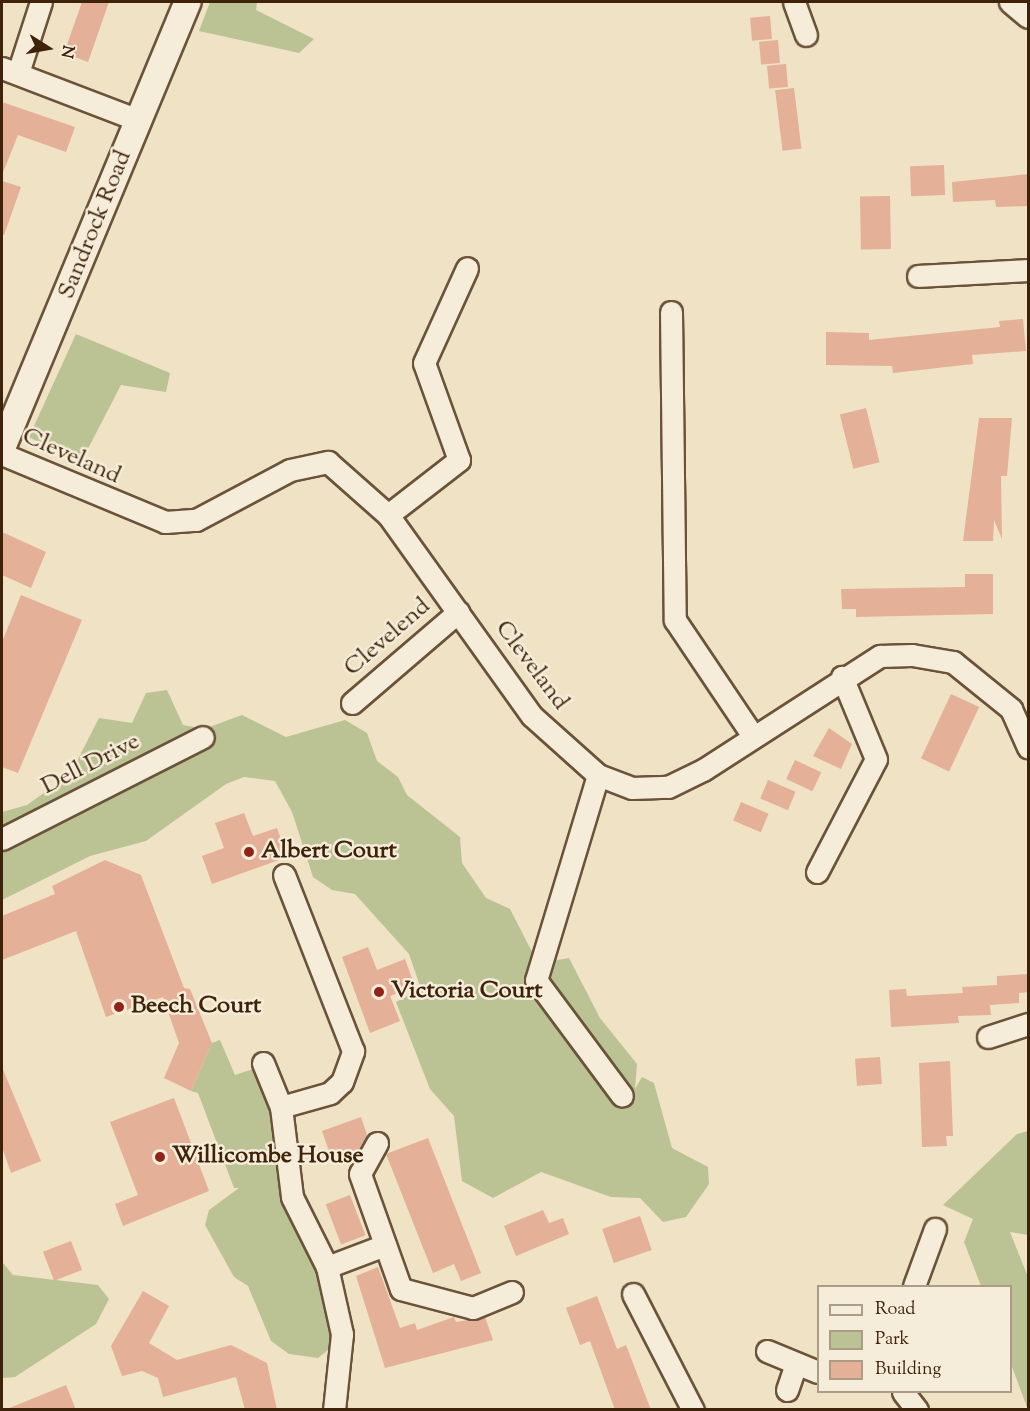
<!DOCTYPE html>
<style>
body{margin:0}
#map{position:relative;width:1030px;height:1411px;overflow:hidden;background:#efe2c5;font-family:"Sorts Mill Goudy",serif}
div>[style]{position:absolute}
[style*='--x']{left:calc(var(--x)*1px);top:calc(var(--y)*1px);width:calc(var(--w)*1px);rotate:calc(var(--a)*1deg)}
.green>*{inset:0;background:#bbc394}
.building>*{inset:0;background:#e4b097;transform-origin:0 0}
.roads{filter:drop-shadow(2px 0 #6a5339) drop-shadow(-2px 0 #6a5339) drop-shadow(0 2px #6a5339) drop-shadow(0 -2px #6a5339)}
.minor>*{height:21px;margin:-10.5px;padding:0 10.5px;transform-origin:10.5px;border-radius:10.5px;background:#f5ecd9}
.tertiary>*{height:26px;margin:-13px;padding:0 13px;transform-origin:13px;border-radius:13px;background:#f5ecd9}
.dots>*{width:16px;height:16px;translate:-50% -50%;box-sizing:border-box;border:3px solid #f5ecd9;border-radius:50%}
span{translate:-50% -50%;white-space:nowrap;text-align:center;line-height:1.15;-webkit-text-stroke:5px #f5ecd9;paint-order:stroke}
.street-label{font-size:24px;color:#3e230a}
.poi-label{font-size:24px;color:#3e230a;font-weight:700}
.left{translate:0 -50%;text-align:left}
.frame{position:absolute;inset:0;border:3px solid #3e230a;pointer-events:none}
.legend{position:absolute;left:817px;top:1285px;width:195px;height:108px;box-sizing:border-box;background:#f5ecd9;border:2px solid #ac9c86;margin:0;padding:8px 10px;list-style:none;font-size:18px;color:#3e230a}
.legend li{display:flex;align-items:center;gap:12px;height:30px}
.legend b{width:30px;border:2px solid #ac9c86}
.north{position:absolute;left:18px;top:18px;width:60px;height:60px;-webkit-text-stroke:4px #f5ecd9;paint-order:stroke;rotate:101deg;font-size:16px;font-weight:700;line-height:24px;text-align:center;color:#3e230a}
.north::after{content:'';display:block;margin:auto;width:21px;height:27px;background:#3e230a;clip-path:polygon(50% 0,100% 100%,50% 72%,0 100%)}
</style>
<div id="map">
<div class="green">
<div style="clip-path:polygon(210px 2px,257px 2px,256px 10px,314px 39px,299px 53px,199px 31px)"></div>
<div style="clip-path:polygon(76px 334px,170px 373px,166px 392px,121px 385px,80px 464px,29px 437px)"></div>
<div style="clip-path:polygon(167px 690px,183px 725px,204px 729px,242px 715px,286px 737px,345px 720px,367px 733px,377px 761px,398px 777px,407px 795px,460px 837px,462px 863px,486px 898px,510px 909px,531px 950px,546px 962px,569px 958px,600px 1018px,637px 1064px,635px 1089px,642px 1077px,654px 1083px,672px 1148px,708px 1167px,709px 1184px,686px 1217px,663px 1222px,640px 1198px,611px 1197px,541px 1172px,493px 1198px,462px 1181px,454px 1116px,430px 1089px,396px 1002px,421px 989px,409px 954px,355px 894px,332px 890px,313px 877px,292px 812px,275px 781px,244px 777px,226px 784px,146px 841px,90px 856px,2px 900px,2px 812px,27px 805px,55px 785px,76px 763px,99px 718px,132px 723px,146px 693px)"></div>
<div style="clip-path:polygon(220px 1040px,235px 1075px,259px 1067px,336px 1328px,333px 1346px,318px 1358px,289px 1354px,271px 1341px,248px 1286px,234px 1277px,205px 1225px,209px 1210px,239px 1188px,234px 1188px,198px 1093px,191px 1091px,212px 1043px)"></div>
<div style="clip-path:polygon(1028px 1131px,1028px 1235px,1010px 1232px,1028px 1277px,1028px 1410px,1011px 1364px,1010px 1286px,981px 1286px,964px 1242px,973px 1219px,943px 1205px,1017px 1134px)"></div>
<div style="clip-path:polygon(2px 1262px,13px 1275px,98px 1285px,109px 1299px,96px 1324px,15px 1377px,2px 1378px)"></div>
</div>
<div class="building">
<div style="clip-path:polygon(82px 2px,109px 2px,88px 62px,64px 53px)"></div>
<div style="left:770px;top:16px;width:23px;height:20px;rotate:85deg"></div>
<div style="left:778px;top:40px;width:23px;height:19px;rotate:85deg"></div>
<div style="left:786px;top:64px;width:23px;height:19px;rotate:85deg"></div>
<div style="left:794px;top:88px;width:61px;height:19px;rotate:83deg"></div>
<div style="clip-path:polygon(2px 102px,75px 127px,66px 152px,18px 135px,2px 175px)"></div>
<div style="left:944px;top:165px;width:30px;height:34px;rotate:88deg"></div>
<div style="clip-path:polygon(1029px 174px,1029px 206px,996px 207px,995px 200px,953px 202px,952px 182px)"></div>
<div style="clip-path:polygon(2px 181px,21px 187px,4px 235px,2px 235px)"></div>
<div style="left:890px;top:196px;width:53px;height:30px;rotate:89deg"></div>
<div style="clip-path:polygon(1023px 319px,1026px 351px,972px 355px,973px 364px,893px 373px,892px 366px,826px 365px,826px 332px,869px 333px,869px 340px,1000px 327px,999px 321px)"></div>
<div style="left:866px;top:408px;width:56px;height:27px;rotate:76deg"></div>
<div style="clip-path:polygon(979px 418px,1012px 418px,1007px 476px,1001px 476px,1002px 539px,994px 520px,993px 541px,963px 541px)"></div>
<div style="clip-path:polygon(2px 532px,46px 552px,31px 588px,2px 575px)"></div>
<div style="clip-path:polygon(965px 574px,993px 574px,993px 614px,856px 617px,856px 609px,842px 609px,841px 589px,965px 587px)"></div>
<div style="clip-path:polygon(21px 595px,82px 620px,18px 773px,2px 767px,2px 642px)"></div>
<div style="left:951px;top:694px;width:31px;height:71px;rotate:25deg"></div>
<div style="clip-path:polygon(829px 728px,852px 744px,841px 769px,813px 756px)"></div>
<div style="left:795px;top:760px;width:29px;height:21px;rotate:25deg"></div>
<div style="left:768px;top:780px;width:30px;height:20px;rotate:23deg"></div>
<div style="left:741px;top:802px;width:30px;height:20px;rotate:23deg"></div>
<div style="clip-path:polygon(244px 813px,253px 836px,277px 828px,287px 857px,212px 884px,202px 856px,224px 848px,215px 823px)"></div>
<div style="clip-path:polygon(105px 860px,141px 875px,184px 988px,190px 989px,212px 1043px,191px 1091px,164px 1078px,179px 1043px,163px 997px,106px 1017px,76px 931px,2px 960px,2px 916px,55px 894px,52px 886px)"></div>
<div style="clip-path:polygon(368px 947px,377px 970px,405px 959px,415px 987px,390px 996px,400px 1021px,370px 1033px,342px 957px)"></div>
<div style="clip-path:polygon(1029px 974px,1029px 992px,1019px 993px,1019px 1003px,990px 1005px,991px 1015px,958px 1016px,959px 1023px,891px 1027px,889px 990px,906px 989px,907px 996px,963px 993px,962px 987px,997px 985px,997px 976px)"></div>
<div style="left:880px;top:1057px;width:27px;height:25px;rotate:86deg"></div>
<div style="clip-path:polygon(950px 1061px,953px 1136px,946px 1136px,947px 1146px,922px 1147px,919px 1063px)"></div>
<div style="clip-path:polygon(2px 1067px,41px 1161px,11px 1173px,2px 1147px)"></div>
<div style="clip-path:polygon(174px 1098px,209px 1191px,123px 1226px,115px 1204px,138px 1195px,110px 1122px)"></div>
<div style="clip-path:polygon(361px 1117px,367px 1135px,356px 1155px,333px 1163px,322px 1131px)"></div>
<div style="clip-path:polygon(428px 1138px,481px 1273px,461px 1281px,454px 1264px,433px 1273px,386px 1154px)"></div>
<div style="left:350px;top:1195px;width:43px;height:26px;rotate:69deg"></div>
<div style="clip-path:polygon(543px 1210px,549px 1223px,563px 1218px,569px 1234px,516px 1256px,504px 1226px)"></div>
<div style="left:640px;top:1216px;width:36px;height:40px;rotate:71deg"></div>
<div style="left:71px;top:1241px;width:31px;height:30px;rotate:69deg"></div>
<div style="clip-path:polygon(378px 1267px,400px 1328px,415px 1323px,417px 1330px,454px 1317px,456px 1322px,485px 1317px,493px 1340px,385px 1368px,356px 1276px)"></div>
<div style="clip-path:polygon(143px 1291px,169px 1306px,149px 1343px,177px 1360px,231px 1345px,267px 1363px,277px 1410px,245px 1410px,236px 1377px,163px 1397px,158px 1378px,142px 1371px,122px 1376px,111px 1346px)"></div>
<div style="clip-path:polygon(597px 1296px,617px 1349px,626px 1345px,651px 1410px,615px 1410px,590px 1341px,580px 1345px,566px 1308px)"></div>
<div style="clip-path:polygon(66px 1385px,76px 1410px,7px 1410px,7px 1409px)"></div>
</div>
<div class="roads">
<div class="minor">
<div style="--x:794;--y:2;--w:35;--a:70"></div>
<div style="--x:1010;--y:2;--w:23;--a:40"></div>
<div style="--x:2;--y:68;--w:146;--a:20.9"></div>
<div style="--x:18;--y:73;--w:75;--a:-72.1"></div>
<div style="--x:918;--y:276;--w:110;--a:-3.1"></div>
<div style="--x:671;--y:312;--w:308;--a:89.3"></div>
<div style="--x:675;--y:620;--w:140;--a:56.1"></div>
<div style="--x:2;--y:454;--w:177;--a:22.6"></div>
<div style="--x:165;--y:522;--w:31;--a:-4"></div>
<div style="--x:196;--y:520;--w:106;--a:-28"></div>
<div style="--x:290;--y:470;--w:39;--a:-12"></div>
<div style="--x:328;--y:462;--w:80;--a:41.5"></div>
<div style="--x:388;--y:515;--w:247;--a:54.4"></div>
<div style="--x:532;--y:716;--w:89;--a:41.8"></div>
<div style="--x:598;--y:775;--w:36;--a:21"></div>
<div style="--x:632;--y:788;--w:36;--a:-2"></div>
<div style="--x:668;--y:787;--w:39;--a:-26"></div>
<div style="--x:703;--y:770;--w:211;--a:-32.8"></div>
<div style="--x:880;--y:656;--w:32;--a:-2"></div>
<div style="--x:912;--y:655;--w:42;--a:9.7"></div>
<div style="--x:953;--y:662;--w:75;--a:39"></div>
<div style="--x:1011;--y:709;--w:42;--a:65.9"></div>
<div style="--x:388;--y:515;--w:90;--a:-37.8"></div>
<div style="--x:459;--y:460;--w:103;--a:-109.8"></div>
<div style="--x:424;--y:363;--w:104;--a:-65.6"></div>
<div style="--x:352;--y:703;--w:140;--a:-40.6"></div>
<div style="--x:598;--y:775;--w:214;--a:106.8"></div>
<div style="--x:536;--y:980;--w:144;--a:53.4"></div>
<div style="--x:2;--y:839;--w:225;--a:-26.9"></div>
<div style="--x:817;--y:872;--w:127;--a:-62.4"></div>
<div style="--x:876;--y:759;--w:89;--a:-112.5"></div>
<div style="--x:988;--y:1037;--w:42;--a:-18"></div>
<div style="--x:263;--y:1063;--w:48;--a:67.8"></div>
<div style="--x:281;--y:1107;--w:91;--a:83"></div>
<div style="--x:292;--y:1197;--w:78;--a:63.4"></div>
<div style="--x:327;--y:1267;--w:69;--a:77.4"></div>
<div style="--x:342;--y:1334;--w:76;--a:96"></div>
<div style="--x:281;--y:1107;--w:51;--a:-15.9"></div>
<div style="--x:330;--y:1093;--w:16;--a:-43"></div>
<div style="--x:342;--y:1082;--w:33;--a:-70"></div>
<div style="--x:353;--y:1051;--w:189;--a:-111.4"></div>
<div style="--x:377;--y:1143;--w:35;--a:119"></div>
<div style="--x:360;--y:1174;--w:122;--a:70.4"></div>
<div style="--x:401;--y:1289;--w:74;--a:14.8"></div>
<div style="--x:473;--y:1308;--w:42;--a:-22.3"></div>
<div style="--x:327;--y:1267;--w:62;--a:-20.8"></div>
<div style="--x:914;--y:1286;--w:61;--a:-69.8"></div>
<div style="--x:633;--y:1294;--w:131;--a:62.7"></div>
<div style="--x:767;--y:1351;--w:55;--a:22.4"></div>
<div style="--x:787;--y:1390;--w:28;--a:-71"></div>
<div style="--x:903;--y:1392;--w:23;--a:52"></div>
</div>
<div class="tertiary">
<div style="--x:2;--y:448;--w:483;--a:-67.4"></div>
</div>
</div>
<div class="dots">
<div style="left:249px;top:852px;background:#8f2418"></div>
<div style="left:379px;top:992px;background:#8f2418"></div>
<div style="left:119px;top:1007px;background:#8f2418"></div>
<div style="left:160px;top:1157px;background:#8f2418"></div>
</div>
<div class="street-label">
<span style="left:96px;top:225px;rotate:-68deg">Sandrock Road</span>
<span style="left:71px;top:457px;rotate:24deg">Cleveland</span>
<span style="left:388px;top:638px;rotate:-41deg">Clevelend</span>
<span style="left:531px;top:666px;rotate:53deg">Cleveland</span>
<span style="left:91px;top:765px;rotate:-27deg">Dell Drive</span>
</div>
<div class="poi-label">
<span class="left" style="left:261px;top:852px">Albert Court</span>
<span class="left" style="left:391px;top:992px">Victoria Court</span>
<span class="left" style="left:131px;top:1007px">Beech Court</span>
<span class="left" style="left:172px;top:1157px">Willicombe House</span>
</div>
<div class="frame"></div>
<ul class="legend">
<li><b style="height:8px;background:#f5ecd9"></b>Road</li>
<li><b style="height:16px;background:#bbc394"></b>Park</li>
<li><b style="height:16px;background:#e4b097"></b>Building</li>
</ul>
<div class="north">N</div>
</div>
